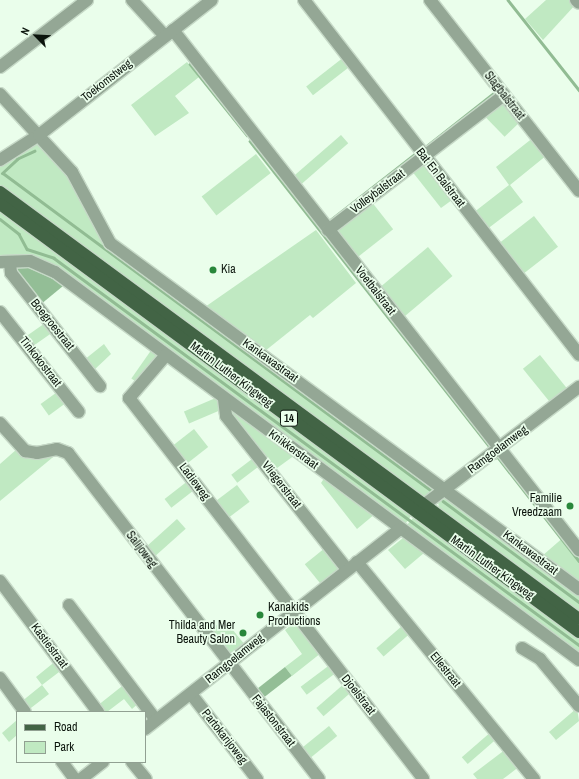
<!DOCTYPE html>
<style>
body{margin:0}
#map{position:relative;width:579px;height:779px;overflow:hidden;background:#eafeeb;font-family:"Archivo Narrow",sans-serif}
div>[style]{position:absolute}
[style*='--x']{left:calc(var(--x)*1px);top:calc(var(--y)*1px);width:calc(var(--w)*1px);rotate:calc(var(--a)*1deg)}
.green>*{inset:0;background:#c0e9c2;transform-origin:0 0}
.forest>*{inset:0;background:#93be96;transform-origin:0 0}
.stream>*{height:2.5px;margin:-1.25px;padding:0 1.25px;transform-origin:1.25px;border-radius:1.25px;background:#91bc93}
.roads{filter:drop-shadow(1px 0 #c6d9c7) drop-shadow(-1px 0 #c6d9c7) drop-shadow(0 1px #c6d9c7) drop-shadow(0 -1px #c6d9c7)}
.minor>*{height:12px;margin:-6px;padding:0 6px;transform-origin:6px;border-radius:6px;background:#94a795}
.major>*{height:12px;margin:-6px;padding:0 6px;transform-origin:6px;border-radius:6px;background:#426445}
.dots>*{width:11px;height:11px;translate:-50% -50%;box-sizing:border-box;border:2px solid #eafeeb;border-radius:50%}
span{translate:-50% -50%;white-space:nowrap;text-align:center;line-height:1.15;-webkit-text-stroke:3.5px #eafeeb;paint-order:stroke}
.shield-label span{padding:1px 3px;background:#eafeeb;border:1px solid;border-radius:3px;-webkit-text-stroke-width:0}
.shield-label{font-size:11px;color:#0b140c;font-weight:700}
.street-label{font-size:12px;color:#0b140c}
.poi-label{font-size:12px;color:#0b140c}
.left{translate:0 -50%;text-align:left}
.right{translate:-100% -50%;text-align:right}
.legend{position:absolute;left:16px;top:711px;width:130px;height:52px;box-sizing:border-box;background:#eafeeb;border:1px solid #91a092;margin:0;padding:5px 7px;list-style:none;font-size:12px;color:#0b140c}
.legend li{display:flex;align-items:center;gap:8px;height:20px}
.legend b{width:20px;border:1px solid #91a092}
.north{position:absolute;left:16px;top:16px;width:40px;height:40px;-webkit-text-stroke:3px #eafeeb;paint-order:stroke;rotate:294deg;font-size:11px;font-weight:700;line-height:16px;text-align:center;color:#0b140c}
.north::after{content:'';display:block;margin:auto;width:14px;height:18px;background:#0b140c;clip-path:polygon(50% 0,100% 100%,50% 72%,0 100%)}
</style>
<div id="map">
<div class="green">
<div style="clip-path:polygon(546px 0,571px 0,576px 4px,543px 40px,525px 19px)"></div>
<div style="left:344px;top:57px;width:11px;height:48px;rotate:52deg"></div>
<div style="clip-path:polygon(187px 62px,199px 77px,175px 96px,189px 113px,155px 136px,131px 105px)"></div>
<div style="left:501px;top:100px;width:29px;height:23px;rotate:46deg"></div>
<div style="left:341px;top:135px;width:11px;height:63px;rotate:49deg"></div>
<div style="clip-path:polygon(534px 137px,547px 155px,510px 185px,523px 202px,486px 230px,473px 213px,509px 185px,496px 167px)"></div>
<div style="clip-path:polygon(34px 143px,39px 143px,67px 170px,98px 230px,437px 489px,426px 499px,0 186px,0 164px)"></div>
<div style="left:256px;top:154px;width:24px;height:69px;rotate:52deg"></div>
<div style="clip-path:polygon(419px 164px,425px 164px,452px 200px,441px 208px,411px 170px)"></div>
<div style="left:371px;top:201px;width:36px;height:46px;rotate:52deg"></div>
<div style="clip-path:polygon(0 209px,410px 513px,411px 516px,403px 527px,53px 266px,0 258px)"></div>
<div style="left:534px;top:216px;width:39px;height:48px;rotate:52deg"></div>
<div style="clip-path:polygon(316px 230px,356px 283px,313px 318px,310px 315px,265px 351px,205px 307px)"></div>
<div style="left:428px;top:247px;width:38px;height:65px;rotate:50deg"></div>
<div style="left:48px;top:321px;width:12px;height:27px;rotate:55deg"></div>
<div style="clip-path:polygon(104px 344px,111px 354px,92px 372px,84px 360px)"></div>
<div style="left:152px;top:349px;width:12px;height:36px;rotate:35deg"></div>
<div style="left:540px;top:355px;width:45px;height:22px;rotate:51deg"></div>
<div style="left:60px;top:390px;width:14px;height:24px;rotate:54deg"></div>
<div style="left:218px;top:397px;width:13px;height:37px;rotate:67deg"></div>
<div style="clip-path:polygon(228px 406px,295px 455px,273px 471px,228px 414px)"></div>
<div style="left:194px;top:429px;width:23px;height:30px;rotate:52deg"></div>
<div style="clip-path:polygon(17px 449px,58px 453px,0 501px,0 464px)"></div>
<div style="left:256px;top:456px;width:10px;height:31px;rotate:53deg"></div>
<div style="clip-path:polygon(325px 477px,375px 514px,357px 529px,321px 483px)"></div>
<div style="left:189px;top:480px;width:11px;height:31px;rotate:52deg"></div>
<div style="left:237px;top:485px;width:21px;height:31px;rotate:53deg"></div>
<div style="clip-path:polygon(444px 495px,579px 593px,579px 614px,439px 509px,438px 501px)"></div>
<div style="clip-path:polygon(414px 517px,579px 636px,579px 656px,476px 580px,477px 576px,456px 561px,451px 561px,406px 526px)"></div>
<div style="left:177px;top:519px;width:13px;height:44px;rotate:48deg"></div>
<div style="clip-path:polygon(565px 536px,579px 555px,579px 585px,542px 556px)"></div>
<div style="clip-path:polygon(403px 538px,424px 553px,405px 569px,388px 550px)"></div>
<div style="left:325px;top:548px;width:26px;height:26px;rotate:51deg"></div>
<div style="left:224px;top:619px;width:33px;height:21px;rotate:51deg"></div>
<div style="clip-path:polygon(295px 622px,321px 653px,292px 676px,285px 667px,302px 654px,285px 630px)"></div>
<div style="left:402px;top:626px;width:11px;height:34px;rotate:49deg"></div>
<div style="clip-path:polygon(57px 660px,63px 669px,42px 685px,49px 694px,27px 711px,21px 702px,42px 685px,36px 677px)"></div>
<div style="left:331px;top:664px;width:10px;height:38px;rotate:53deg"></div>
<div style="clip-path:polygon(126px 683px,140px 702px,132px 709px,124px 699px,107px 712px,101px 712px,97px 706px)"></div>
<div style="left:345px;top:683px;width:11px;height:38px;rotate:49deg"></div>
<div style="clip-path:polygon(577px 708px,579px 721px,556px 740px,549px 732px)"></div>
<div style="clip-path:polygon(17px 720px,17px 735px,9px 742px,2px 733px)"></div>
<div style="left:329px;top:726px;width:13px;height:37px;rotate:51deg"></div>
<div style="left:492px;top:731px;width:9px;height:40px;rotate:49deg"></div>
<div style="clip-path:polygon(506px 749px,520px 766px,503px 779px,477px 779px,473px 774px)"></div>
</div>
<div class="forest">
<div style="clip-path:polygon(13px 266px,33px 267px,42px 270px,63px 286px,40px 305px)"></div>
<div style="left:285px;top:667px;width:11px;height:38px;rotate:52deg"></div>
</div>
<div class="stream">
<div style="--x:508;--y:0;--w:115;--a:51.7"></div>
<div style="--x:190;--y:64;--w:91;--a:51.2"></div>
<div style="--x:250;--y:141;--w:389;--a:51.9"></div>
<div style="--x:424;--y:148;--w:90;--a:-38.3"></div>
<div style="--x:35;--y:151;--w:19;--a:155"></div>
<div style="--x:18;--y:159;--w:21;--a:137"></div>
<div style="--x:3;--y:173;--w:534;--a:36.55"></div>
<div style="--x:0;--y:219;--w:24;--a:38"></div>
<div style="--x:19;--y:234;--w:17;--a:62"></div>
<div style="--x:27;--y:249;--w:28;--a:18"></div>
<div style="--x:54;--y:258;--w:652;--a:36.4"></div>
<div style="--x:329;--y:221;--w:110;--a:-38"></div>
<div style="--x:495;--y:458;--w:3;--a:-45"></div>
<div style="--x:497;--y:456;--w:133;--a:52"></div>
<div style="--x:443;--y:501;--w:169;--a:36.6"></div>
</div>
<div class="roads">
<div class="minor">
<div style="--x:132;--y:0;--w:49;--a:47.5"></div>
<div style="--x:304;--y:0;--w:449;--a:52.2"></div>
<div style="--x:430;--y:0;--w:242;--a:52"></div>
<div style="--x:576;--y:0;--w:4;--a:45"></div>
<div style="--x:173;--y:30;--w:660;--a:52.02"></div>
<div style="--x:0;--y:67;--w:110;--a:-37.6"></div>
<div style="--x:0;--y:94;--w:106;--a:47.3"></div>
<div style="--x:72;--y:172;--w:81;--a:61.8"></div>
<div style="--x:110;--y:243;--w:583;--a:36.42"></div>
<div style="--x:0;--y:160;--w:46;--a:-32.7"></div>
<div style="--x:39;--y:135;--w:219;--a:-38"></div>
<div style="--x:328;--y:230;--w:222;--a:-37.5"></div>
<div style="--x:0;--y:262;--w:30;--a:-2"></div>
<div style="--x:30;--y:261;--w:27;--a:24"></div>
<div style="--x:55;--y:272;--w:652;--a:36.52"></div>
<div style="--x:10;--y:262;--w:11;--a:85"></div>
<div style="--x:11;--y:273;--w:144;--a:51.8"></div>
<div style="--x:0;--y:312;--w:127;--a:51.7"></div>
<div style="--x:166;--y:355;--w:57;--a:130.7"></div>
<div style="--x:129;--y:398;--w:481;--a:52.3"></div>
<div style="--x:224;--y:399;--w:17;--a:83"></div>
<div style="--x:226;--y:416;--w:195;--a:51.7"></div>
<div style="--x:0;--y:423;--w:38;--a:48"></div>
<div style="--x:25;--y:451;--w:12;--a:9"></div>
<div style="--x:37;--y:453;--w:20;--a:-11"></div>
<div style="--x:57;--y:449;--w:12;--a:20"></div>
<div style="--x:68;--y:453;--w:411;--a:52.4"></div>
<div style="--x:418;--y:513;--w:10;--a:-53"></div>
<div style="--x:424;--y:505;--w:195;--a:-37.3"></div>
<div style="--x:357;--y:562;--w:280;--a:50.8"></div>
<div style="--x:0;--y:581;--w:164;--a:53.2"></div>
<div style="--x:69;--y:605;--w:144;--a:52.9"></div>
<div style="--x:522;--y:648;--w:21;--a:31"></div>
<div style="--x:540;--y:659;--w:61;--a:50.3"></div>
<div style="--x:0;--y:678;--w:42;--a:53.7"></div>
<div style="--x:191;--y:694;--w:108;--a:52.2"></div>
<div style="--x:145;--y:729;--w:324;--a:-38.1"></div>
<div style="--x:62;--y:762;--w:21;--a:53"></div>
<div style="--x:132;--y:762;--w:22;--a:51"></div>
<div style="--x:81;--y:779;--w:28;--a:-38"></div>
</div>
<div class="major">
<div style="--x:0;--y:192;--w:719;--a:36.41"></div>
<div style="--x:0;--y:204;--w:720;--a:36.47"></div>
</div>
</div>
<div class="dots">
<div style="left:213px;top:270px;background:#28873a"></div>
<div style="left:570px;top:506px;background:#28873a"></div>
<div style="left:260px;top:615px;background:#28873a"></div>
<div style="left:243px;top:633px;background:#28873a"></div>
</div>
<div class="shield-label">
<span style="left:289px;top:418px">14</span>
</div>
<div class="street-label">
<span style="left:107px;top:81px;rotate:-38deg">Toekomstweg</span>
<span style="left:504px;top:96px;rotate:52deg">Slagbalstraat</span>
<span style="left:440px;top:178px;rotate:52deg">Bat En Balstraat</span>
<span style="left:378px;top:192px;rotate:-37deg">Volleybalstraat</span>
<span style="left:375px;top:291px;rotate:52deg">Voetbalstraat</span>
<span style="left:52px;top:325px;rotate:51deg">Boegroestraat</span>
<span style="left:270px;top:361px;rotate:36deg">Kankawastraat</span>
<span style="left:40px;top:362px;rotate:52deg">Tinkokostraat</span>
<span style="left:231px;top:375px;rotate:37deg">Martin Luther Kingweg</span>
<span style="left:293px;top:450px;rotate:36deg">Knikkerstraat</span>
<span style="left:498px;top:450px;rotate:-37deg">Ramgoelamweg</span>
<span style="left:194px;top:482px;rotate:53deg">Ladieweg</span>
<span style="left:281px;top:485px;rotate:52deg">Vliegerstraat</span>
<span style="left:141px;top:550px;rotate:53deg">Salijoweg</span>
<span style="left:530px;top:553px;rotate:37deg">Kankawastraat</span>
<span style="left:492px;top:568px;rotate:36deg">Martin Luther Kingweg</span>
<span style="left:49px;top:646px;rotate:53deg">Kastiestraat</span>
<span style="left:235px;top:659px;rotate:-39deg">Ramgoelamweg</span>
<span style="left:445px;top:670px;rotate:51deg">Ellestraat</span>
<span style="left:358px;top:695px;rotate:52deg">Djoelstraat</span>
<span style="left:273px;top:721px;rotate:52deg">Fajastonstraat</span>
<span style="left:224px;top:737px;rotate:52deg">Partokarijoweg</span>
</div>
<div class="poi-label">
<span class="left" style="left:221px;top:270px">Kia</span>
<span class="right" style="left:562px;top:506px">Familie<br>Vreedzaam</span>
<span class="left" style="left:268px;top:615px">Kanakids<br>Productions</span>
<span class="right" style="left:235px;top:633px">Thilda and Mer<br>Beauty Salon</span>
</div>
<ul class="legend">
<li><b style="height:5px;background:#426445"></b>Road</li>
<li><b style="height:11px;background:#c0e9c2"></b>Park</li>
</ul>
<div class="north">N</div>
</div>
